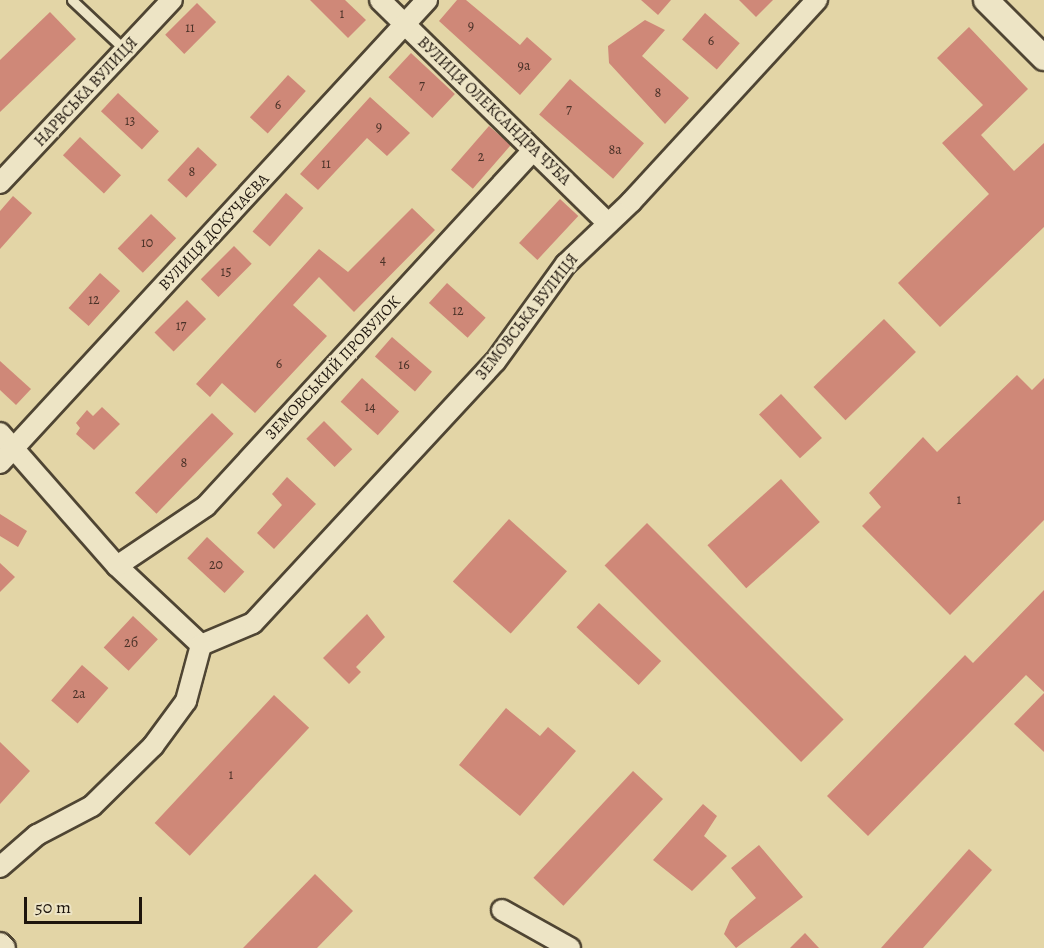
<!DOCTYPE html>
<meta charset="utf-8">
<style>
body{margin:0}
#map{position:relative;width:1044px;height:948px;overflow:hidden;background:#e3d5a6;font-family:Alegreya,serif}
div>[style]{position:absolute}
[style*='--x']{left:calc(var(--x)*1px);top:calc(var(--y)*1px);width:calc(var(--w)*1px);rotate:calc(var(--a)*1deg)}
.building>*{inset:0;background:#cf8878;transform-origin:0 0}
.roads{filter:drop-shadow(2px 0 #4f4533) drop-shadow(-2px 0 #4f4533) drop-shadow(0 2px #4f4533) drop-shadow(0 -2px #4f4533)}
.service>*{height:9px;margin:-4.5px;padding:0 4.5px;transform-origin:4.5px;border-radius:4.5px;background:#ede4c5}
.minor>*{height:20px;margin:-10px;padding:0 10px;transform-origin:10px;border-radius:10px;background:#ede4c5}
.tertiary>*{height:24px;margin:-12px;padding:0 12px;transform-origin:12px;border-radius:12px;background:#ede4c5}
span{translate:-50% -50%;white-space:nowrap;text-align:center;line-height:1.15;-webkit-text-stroke:4.5px #ede4c5;paint-order:stroke}
.number-label{font-size:14px;color:#4a3228}
.number-label span{-webkit-text-stroke-width:0}
.street-label{font-size:16px;color:#1e150d}
.scale{position:absolute;left:24px;top:897px;width:118px;height:27px;box-sizing:border-box;border:3px solid #1e150d;border-top:0;padding-left:8px;font-size:18px;line-height:21px;white-space:nowrap;color:#1e150d;-webkit-text-stroke:4px #ede4c5;paint-order:stroke}
</style>
<div id="map">
<div class="building">
<div style="clip-path:polygon(310px 0,345px 0,366px 20px,348px 38px)"></div>
<div style="clip-path:polygon(457px 0,466px 0,520px 45px,527px 37px,552px 59px,520px 95px,439px 21px)"></div>
<div style="clip-path:polygon(641px 0,671px 0,658px 15px)"></div>
<div style="clip-path:polygon(739px 0,773px 0,756px 17px)"></div>
<div style="left:197px;top:3px;width:27px;height:45px;rotate:45deg"></div>
<div style="clip-path:polygon(50px 12px,76px 39px,0 112px,0 60px)"></div>
<div style="left:705px;top:13px;width:46px;height:35px;rotate:41deg"></div>
<div style="clip-path:polygon(645px 20px,665px 30px,642px 56px,689px 98px,665px 124px,609px 63px,608px 46px)"></div>
<div style="clip-path:polygon(969px 27px,1028px 89px,981px 135px,1014px 171px,1044px 143px,1044px 227px,940px 327px,898px 283px,989px 194px,942px 143px,983px 105px,937px 58px)"></div>
<div style="left:411px;top:53px;width:60px;height:33px;rotate:43deg"></div>
<div style="left:288px;top:75px;width:24px;height:57px;rotate:42deg"></div>
<div style="left:570px;top:79px;width:98px;height:47px;rotate:41deg"></div>
<div style="left:118px;top:93px;width:56px;height:25px;rotate:43deg"></div>
<div style="clip-path:polygon(370px 97px,410px 133px,387px 156px,367px 138px,318px 190px,300px 174px)"></div>
<div style="left:489px;top:126px;width:29px;height:58px;rotate:41deg"></div>
<div style="left:80px;top:137px;width:56px;height:25px;rotate:43deg"></div>
<div style="left:198px;top:147px;width:26px;height:45px;rotate:43deg"></div>
<div style="left:286px;top:193px;width:23px;height:51px;rotate:41deg"></div>
<div style="clip-path:polygon(13px 196px,32px 213px,0 249px,0 211px)"></div>
<div style="left:560px;top:199px;width:25px;height:60px;rotate:43deg"></div>
<div style="clip-path:polygon(412px 208px,435px 230px,354px 312px,319px 277px,293px 305px,327px 336px,255px 413px,222px 383px,210px 397px,196px 384px,319px 249px,348px 272px)"></div>
<div style="left:151px;top:214px;width:35px;height:48px;rotate:44deg"></div>
<div style="left:234px;top:246px;width:25px;height:47px;rotate:45deg"></div>
<div style="left:100px;top:273px;width:27px;height:47px;rotate:42deg"></div>
<div style="left:447px;top:283px;width:52px;height:27px;rotate:42deg"></div>
<div style="left:187px;top:300px;width:27px;height:46px;rotate:45deg"></div>
<div style="left:884px;top:319px;width:46px;height:98px;rotate:46deg"></div>
<div style="left:392px;top:337px;width:53px;height:26px;rotate:41deg"></div>
<div style="clip-path:polygon(0 361px,31px 389px,16px 405px,0 390px)"></div>
<div style="clip-path:polygon(1017px 375px,1032px 390px,1044px 378px,1044px 520px,950px 615px,862px 526px,881px 507px,869px 493px,923px 437px,937px 452px)"></div>
<div style="left:362px;top:378px;width:50px;height:32px;rotate:42deg"></div>
<div style="left:781px;top:394px;width:60px;height:30px;rotate:47deg"></div>
<div style="clip-path:polygon(102px 407px,120px 424px,94px 450px,76px 434px,80px 428px,76px 423px,87px 410px,93px 416px)"></div>
<div style="left:212px;top:413px;width:30px;height:111px;rotate:44deg"></div>
<div style="left:324px;top:421px;width:40px;height:25px;rotate:45deg"></div>
<div style="clip-path:polygon(287px 477px,316px 504px,274px 549px,257px 533px,282px 505px,272px 494px)"></div>
<div style="left:781px;top:479px;width:58px;height:99px;rotate:48deg"></div>
<div style="clip-path:polygon(0 514px,27px 531px,18px 547px,0 536px)"></div>
<div style="left:509px;top:519px;width:78px;height:84px;rotate:42deg"></div>
<div style="left:647px;top:523px;width:278px;height:60px;rotate:45deg"></div>
<div style="left:207px;top:537px;width:51px;height:29px;rotate:43deg"></div>
<div style="clip-path:polygon(0 563px,15px 577px,0 592px)"></div>
<div style="clip-path:polygon(1044px 590px,1044px 692px,1026px 675px,868px 836px,827px 796px,965px 655px,973px 663px)"></div>
<div style="left:599px;top:603px;width:85px;height:33px;rotate:43deg"></div>
<div style="clip-path:polygon(367px 614px,385px 637px,356px 667px,361px 672px,349px 684px,323px 658px)"></div>
<div style="left:133px;top:616px;width:34px;height:43px;rotate:43deg"></div>
<div style="left:82px;top:665px;width:35px;height:47px;rotate:41deg"></div>
<div style="clip-path:polygon(1044px 693px,1044px 752px,1014px 724px)"></div>
<div style="left:274px;top:695px;width:48px;height:175px;rotate:43deg"></div>
<div style="clip-path:polygon(506px 708px,540px 736px,548px 727px,576px 751px,520px 816px,459px 765px)"></div>
<div style="clip-path:polygon(0 742px,30px 771px,0 804px)"></div>
<div style="left:633px;top:771px;width:41px;height:146px;rotate:43deg"></div>
<div style="clip-path:polygon(703px 804px,717px 816px,704px 836px,727px 856px,692px 891px,653px 860px)"></div>
<div style="clip-path:polygon(759px 845px,803px 897px,736px 948px,724px 934px,730px 920px,756px 898px,731px 868px)"></div>
<div style="clip-path:polygon(969px 849px,992px 870px,923px 948px,881px 948px)"></div>
<div style="clip-path:polygon(315px 874px,353px 911px,317px 948px,243px 948px)"></div>
<div style="clip-path:polygon(805px 933px,819px 948px,790px 948px)"></div>
</div>
<div class="roads">
<div class="service">
<div style="--x:72;--y:0;--w:73;--a:43.3"></div>
</div>
<div class="minor">
<div style="--x:380;--y:0;--w:318;--a:44.4"></div>
<div style="--x:0;--y:183;--w:251;--a:-46.8"></div>
<div style="--x:0;--y:433;--w:177;--a:48.7"></div>
<div style="--x:117;--y:566;--w:115;--a:43.2"></div>
<div style="--x:0;--y:463;--w:630;--a:-47.32"></div>
<div style="--x:117;--y:566;--w:107;--a:-34"></div>
<div style="--x:206;--y:506;--w:483;--a:-47.4"></div>
<div style="--x:201;--y:645;--w:56;--a:-22.9"></div>
<div style="--x:253;--y:623;--w:356;--a:-47.2"></div>
<div style="--x:495;--y:362;--w:121;--a:-54.1"></div>
<div style="--x:566;--y:264;--w:90;--a:-43.6"></div>
<div style="--x:631;--y:202;--w:275;--a:-47.4"></div>
<div style="--x:0;--y:867;--w:49;--a:-40.9"></div>
<div style="--x:37;--y:835;--w:62;--a:-27.8"></div>
<div style="--x:92;--y:806;--w:86;--a:-44.5"></div>
<div style="--x:153;--y:746;--w:56;--a:-53.7"></div>
<div style="--x:186;--y:701;--w:58;--a:-75"></div>
<div style="--x:502;--y:910;--w:78;--a:29.2"></div>
<div style="--x:0;--y:943;--w:7;--a:45"></div>
</div>
<div class="tertiary">
<div style="--x:986;--y:0;--w:82;--a:45"></div>
</div>
</div>
<div class="number-label">
<span style="left:342px;top:14px">1</span>
<span style="left:471px;top:26px">9</span>
<span style="left:190px;top:28px">11</span>
<span style="left:711px;top:41px">6</span>
<span style="left:524px;top:66px">9а</span>
<span style="left:422px;top:86px">7</span>
<span style="left:658px;top:93px">8</span>
<span style="left:278px;top:105px">6</span>
<span style="left:569px;top:110px">7</span>
<span style="left:130px;top:121px">13</span>
<span style="left:379px;top:127px">9</span>
<span style="left:615px;top:150px">8а</span>
<span style="left:481px;top:157px">2</span>
<span style="left:326px;top:164px">11</span>
<span style="left:192px;top:172px">8</span>
<span style="left:147px;top:243px">10</span>
<span style="left:383px;top:260px">4</span>
<span style="left:226px;top:272px">15</span>
<span style="left:94px;top:300px">12</span>
<span style="left:458px;top:311px">12</span>
<span style="left:181px;top:326px">17</span>
<span style="left:279px;top:364px">6</span>
<span style="left:404px;top:365px">16</span>
<span style="left:370px;top:407px">14</span>
<span style="left:184px;top:463px">8</span>
<span style="left:959px;top:500px">1</span>
<span style="left:216px;top:565px">20</span>
<span style="left:131px;top:643px">2б</span>
<span style="left:79px;top:694px">2а</span>
<span style="left:231px;top:775px">1</span>
</div>
<div class="street-label">
<span style="left:86px;top:92px;rotate:-47deg">НАРВСЬКА ВУЛИЦЯ</span>
<span style="left:494px;top:111px;rotate:44deg">ВУЛИЦЯ ОЛЕКСАНДРА ЧУБА</span>
<span style="left:214px;top:232px;rotate:-47deg">ВУЛИЦЯ ДОКУЧАЄВА</span>
<span style="left:527px;top:317px;rotate:-52deg">ЗЕМОВСЬКА ВУЛИЦЯ</span>
<span style="left:333px;top:368px;rotate:-47deg">ЗЕМОВСЬКИЙ ПРОВУЛОК</span>
</div>
<div class="scale">50 m</div>
</div>
